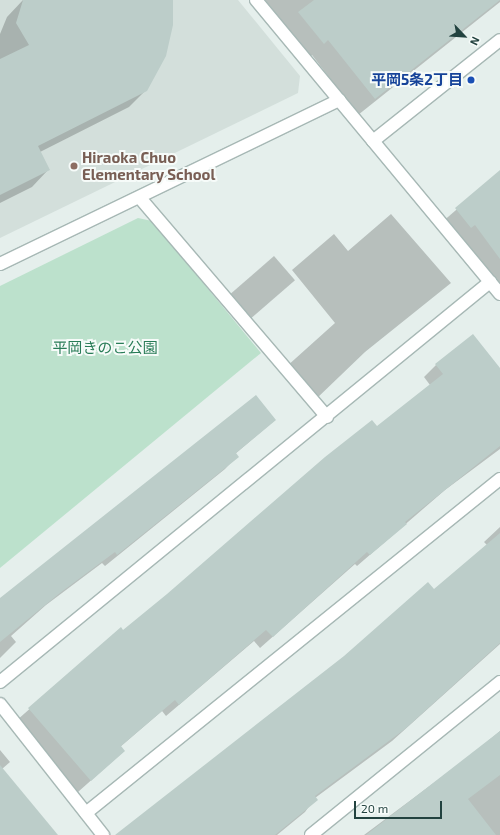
<!DOCTYPE html>
<meta charset="utf-8">
<style>
body{margin:0}
#map{position:relative;width:500px;height:835px;overflow:hidden;background:#e5efec;font-family:"Exo 2","Noto Sans JP",sans-serif}
div>[style]{position:absolute}
[style*='--x']{left:calc(var(--x)*1px);top:calc(var(--y)*1px);width:calc(var(--w)*1px);rotate:calc(var(--a)*1deg)}
.built>*{inset:0;background:#d3dfdb}
.green>*{inset:0;background:#bce1cc}
.shadow>*{inset:0;background:#0003;transform-origin:0 0}
.building>*{inset:0;background:#bccdc9}
.roads{filter:drop-shadow(1px 0 #a7b8b5) drop-shadow(-1px 0 #a7b8b5) drop-shadow(0 1px #a7b8b5) drop-shadow(0 -1px #a7b8b5)}
.minor>*{height:12px;margin:-6px;padding:0 6px;transform-origin:6px;border-radius:6px;background:#fff}
.dots>*{width:11px;height:11px;translate:-50% -50%;box-sizing:border-box;border:2px solid #f6fbf9;border-radius:50%}
span{translate:-50% -50%;white-space:nowrap;text-align:center;line-height:1.15;-webkit-text-stroke:4px #f6fbf9;paint-order:stroke}
.transit-label{font-size:15px;color:#164399;font-weight:700}
.right{translate:-100% -50%;text-align:right}
.education-label{font-size:15px;color:#785e54;font-weight:700}
.left{translate:0 -50%;text-align:left}
.park-label{font-size:15px;color:#297c57}
.north{position:absolute;left:444px;top:16px;width:40px;height:40px;-webkit-text-stroke:3px #f6fbf9;paint-order:stroke;rotate:115deg;font-size:11px;font-weight:700;line-height:16px;text-align:center;color:#22423f}
.north::after{content:'';display:block;margin:auto;width:14px;height:18px;background:#22423f;clip-path:polygon(50% 0,100% 100%,50% 72%,0 100%)}
.scale{position:absolute;left:354px;top:801px;width:88px;height:18px;box-sizing:border-box;border:2px solid #22423f;border-top:0;padding-left:5px;font-size:12px;line-height:14px;white-space:nowrap;color:#22423f;-webkit-text-stroke:3px #f6fbf9;paint-order:stroke}
</style>
<div id="map">
<div class="built">
<div style="clip-path:polygon(0 0,238px 0,300px 76px,298px 93px,0 238px)"></div>
</div>
<div class="green">
<div style="clip-path:polygon(138px 218px,152px 221px,261px 353px,0 568px,0 286px)"></div>
</div>
<div class="shadow">
<div style="clip-path:polygon(23px 0,172px 0,146px 90px,129px 107px,40px 152px,48px 170px,32px 187px,0 203px,0 34px,7px 17px)"></div>
<div style="clip-path:polygon(265px 0,500px 0,500px 2px,358px 115px,312px 55px,307px 59px,282px 29px,286px 26px)"></div>
<div style="clip-path:polygon(500px 172px,500px 285px,441px 223px)"></div>
<div style="clip-path:polygon(391px 214px,451px 283px,365px 352px,315px 400px,286px 367px,335px 323px,292px 270px,334px 234px,348px 251px)"></div>
<div style="left:274px;top:256px;width:32px;height:59px;rotate:49deg"></div>
<div style="clip-path:polygon(436px 365px,500px 373px,500px 449px,445px 490px,357px 566px,355px 564px,260px 648px,254px 641px,166px 716px,162px 711px,120px 747px,124px 751px,78px 792px,16px 721px,121px 628px,123px 631px,430px 385px,424px 377px)"></div>
<div style="clip-path:polygon(275px 420px,235px 454px,237px 456px,225px 469px,105px 566px,102px 563px,46px 605px,11px 636px,16px 642px,0 658px,0 600px)"></div>
<div style="clip-path:polygon(500px 527px,500px 644px,392px 741px,315px 798px,305px 812px,277px 835px,119px 835px,434px 590px,487px 545px,484px 542px)"></div>
<div style="clip-path:polygon(500px 731px,500px 835px,364px 835px,474px 753px)"></div>
<div style="clip-path:polygon(0 750px,10px 762px,2px 769px,56px 835px,0 835px)"></div>
</div>
<div class="building">
<div style="clip-path:polygon(23px 0,173px 0,173px 25px,166px 56px,147px 91px,38px 146px,50px 170px,0 195px,0 59px,29px 45px,16px 23px)"></div>
<div style="clip-path:polygon(314px 0,500px 0,375px 99px,328px 40px,324px 44px,298px 12px)"></div>
<div style="clip-path:polygon(500px 170px,500px 259px,475px 225px,471px 228px,455px 208px)"></div>
<div style="clip-path:polygon(473px 334px,500px 368px,500px 446px,405px 522px,407px 524px,370px 555px,367px 552px,273px 637px,266px 630px,179px 705px,175px 700px,121px 746px,125px 751px,91px 781px,28px 708px,121px 627px,123px 630px,167px 594px,325px 457px,372px 420px,377px 426px,443px 374px,435px 364px)"></div>
<div style="clip-path:polygon(256px 395px,276px 420px,236px 453px,239px 457px,117px 555px,115px 552px,60px 593px,0 642px,0 598px)"></div>
<div style="clip-path:polygon(500px 533px,500px 643px,405px 729px,315px 796px,318px 800px,275px 835px,115px 835px,344px 656px,428px 582px,434px 589px)"></div>
<div style="clip-path:polygon(500px 731px,500px 775px,468px 799px,496px 835px,366px 835px)"></div>
<div style="clip-path:polygon(0 765px,58px 835px,0 835px)"></div>
</div>
<div class="roads">
<div class="minor">
<div style="--x:256;--y:0;--w:382;--a:50.3"></div>
<div style="--x:373;--y:141;--w:162;--a:-38.5"></div>
<div style="--x:140;--y:198;--w:288;--a:49.5"></div>
<div style="--x:0;--y:264;--w:377;--a:-25.8"></div>
<div style="--x:0;--y:682;--w:633;--a:-39.23"></div>
<div style="--x:0;--y:704;--w:167;--a:51.8"></div>
<div style="--x:86;--y:813;--w:532;--a:-38.9"></div>
<div style="--x:311;--y:835;--w:243;--a:-39"></div>
</div>
</div>
<div class="dots">
<div style="left:471px;top:80px;background:#1a4fb4"></div>
<div style="left:74px;top:166px;background:#8d6e63"></div>
</div>
<div class="transit-label">
<span class="right" style="left:463px;top:80px">平岡5条2丁目</span>
</div>
<div class="education-label">
<span class="left" style="left:82px;top:166px">Hiraoka Chuo<br>Elementary School</span>
</div>
<div class="park-label">
<span style="left:105px;top:348px">平岡きのこ公園</span>
</div>
<div class="north">N</div>
<div class="scale">20 m</div>
</div>
